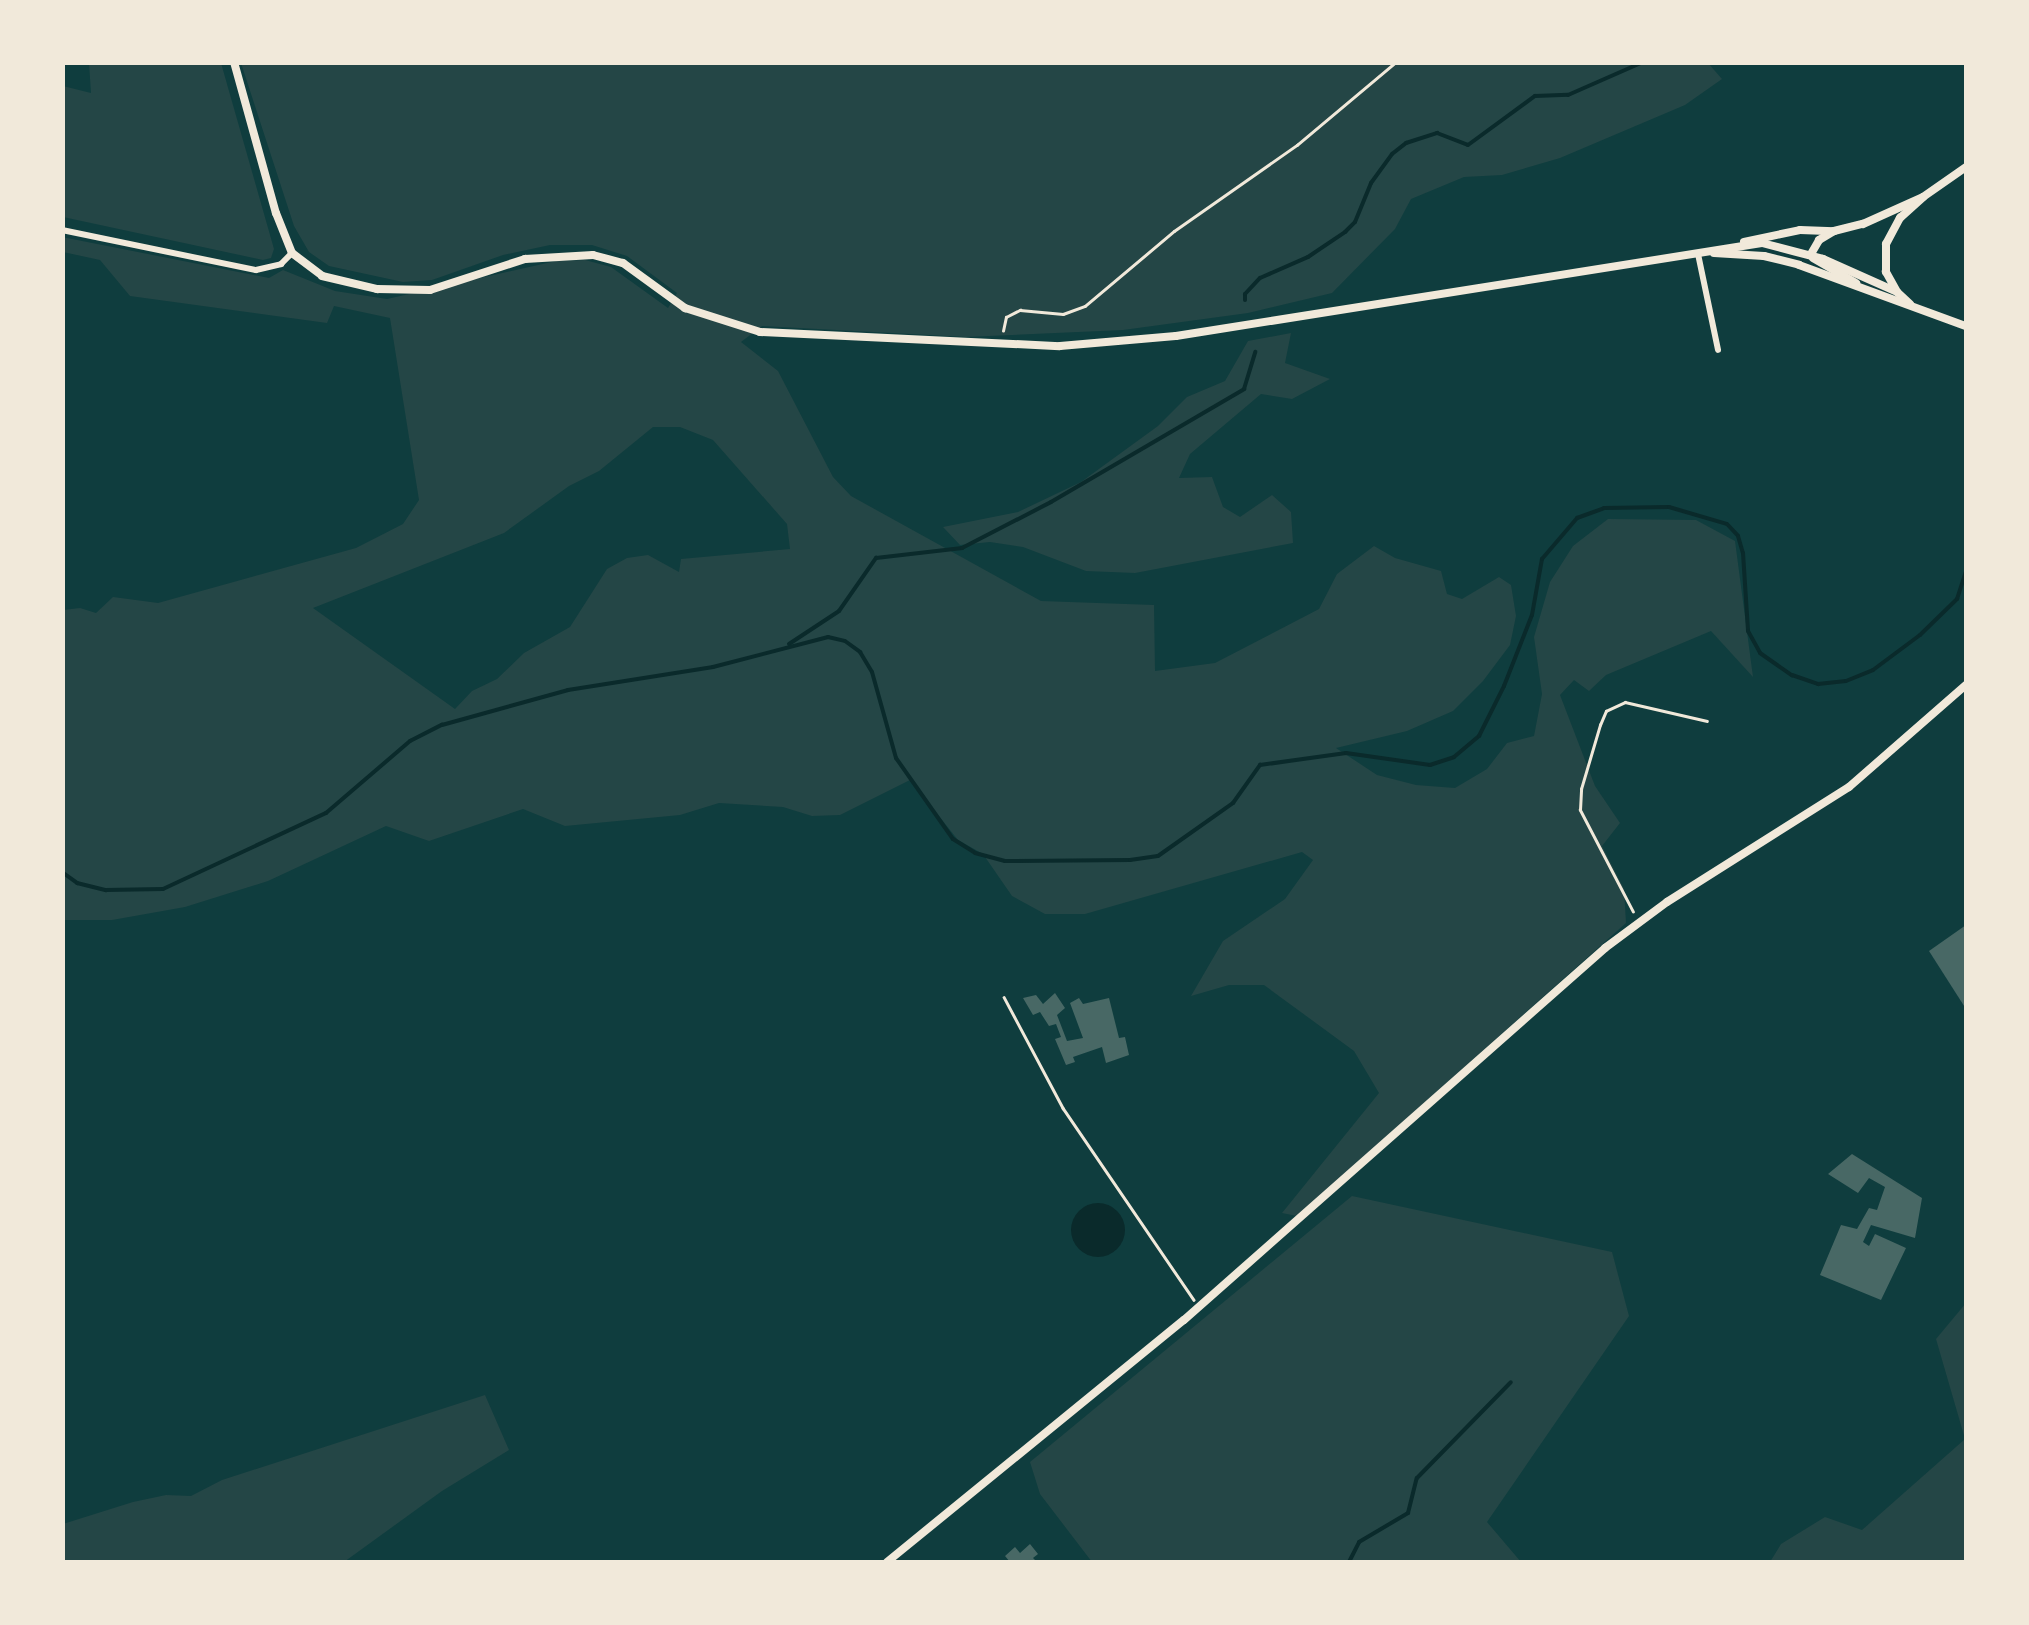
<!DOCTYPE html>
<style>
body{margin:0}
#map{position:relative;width:2029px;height:1625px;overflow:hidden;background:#0f3d3e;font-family:Montserrat,sans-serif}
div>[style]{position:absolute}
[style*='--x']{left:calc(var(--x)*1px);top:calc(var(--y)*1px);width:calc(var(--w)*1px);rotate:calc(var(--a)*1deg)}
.green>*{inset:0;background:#244646}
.water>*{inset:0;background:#0a2a2b}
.round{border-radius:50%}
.stream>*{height:4px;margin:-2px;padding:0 2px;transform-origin:2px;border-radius:2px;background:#0a2a2b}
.building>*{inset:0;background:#486865}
.path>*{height:2.5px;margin:-1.25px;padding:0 1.25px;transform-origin:1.25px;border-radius:1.25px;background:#f1e9da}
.minor>*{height:6px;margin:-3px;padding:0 3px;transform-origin:3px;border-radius:3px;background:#f1e9da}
.tertiary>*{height:8px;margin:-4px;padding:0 4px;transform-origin:4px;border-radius:4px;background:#f1e9da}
span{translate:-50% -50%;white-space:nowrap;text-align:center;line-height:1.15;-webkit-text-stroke:9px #f1e9da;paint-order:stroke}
.frame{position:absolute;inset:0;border:65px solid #f1e9da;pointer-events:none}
</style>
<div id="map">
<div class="green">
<div style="clip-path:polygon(89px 63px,221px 63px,274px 249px,271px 258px,263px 260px,63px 217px,63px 86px,91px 93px)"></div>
<div style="clip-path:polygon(evenodd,241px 63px,1708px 63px,1722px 79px,1685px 105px,1560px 158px,1502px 175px,1464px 177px,1411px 199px,1395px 229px,1332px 293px,1248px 313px,1123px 330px,966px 337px,762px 326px,741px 342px,778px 371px,833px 477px,851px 496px,1041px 601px,1154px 605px,1155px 671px,1215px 663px,1319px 609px,1337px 574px,1374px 546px,1395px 558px,1441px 571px,1447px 594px,1462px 599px,1499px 577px,1511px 585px,1516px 616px,1510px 645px,1483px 681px,1453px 711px,1407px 731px,1336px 748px,1377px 775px,1416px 785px,1455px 788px,1487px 769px,1507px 743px,1534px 736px,1542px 694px,1534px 637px,1550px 582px,1573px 546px,1608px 519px,1696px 520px,1735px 541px,1753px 677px,1711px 631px,1606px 675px,1589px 691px,1574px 680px,1560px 695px,1595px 786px,1620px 823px,1602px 846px,1624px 889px,1626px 923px,1297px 1216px,1282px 1213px,1379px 1093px,1354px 1051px,1264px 985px,1229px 985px,1191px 996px,1223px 941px,1285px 899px,1313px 860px,1302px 852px,1085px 914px,1045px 914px,1012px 896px,983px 854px,958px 840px,910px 780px,840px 815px,812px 816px,783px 807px,719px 803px,680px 815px,565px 826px,523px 809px,429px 841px,386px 826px,268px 881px,185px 907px,112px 920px,62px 920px,63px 610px,80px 608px,96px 613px,113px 597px,158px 603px,356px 548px,403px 524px,419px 500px,390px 318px,334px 306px,327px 323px,130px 296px,100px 260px,63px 252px,62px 237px,269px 278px,283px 270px,335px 291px,387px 299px,556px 261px,585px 260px,611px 267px,668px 308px,677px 293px,627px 256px,592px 245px,550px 245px,503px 255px,432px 280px,403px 282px,329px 266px,309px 252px,294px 226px,241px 63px,653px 427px,680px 427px,713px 440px,787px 524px,790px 549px,681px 559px,679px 572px,648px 555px,627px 558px,607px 569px,570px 627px,524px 653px,497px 679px,472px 691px,455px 709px,313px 608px,504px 533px,569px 486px,599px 471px,653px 427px)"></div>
<div style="clip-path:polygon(1291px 333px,1285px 363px,1330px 379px,1292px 399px,1261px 394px,1190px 454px,1179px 478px,1212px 477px,1223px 507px,1240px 517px,1272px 495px,1291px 512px,1293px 543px,1135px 573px,1086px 571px,1023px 547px,990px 542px,960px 545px,943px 527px,1018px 512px,1081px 482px,1158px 426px,1187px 397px,1225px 381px,1248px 341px)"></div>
<div style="clip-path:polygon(1352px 1196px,1612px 1252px,1629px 1316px,1487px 1522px,1521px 1562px,1092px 1562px,1040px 1494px,1030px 1462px)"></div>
<div style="clip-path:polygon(1966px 1303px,1966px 1562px,1770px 1562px,1781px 1544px,1825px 1517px,1862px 1530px,1965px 1439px,1936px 1339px)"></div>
<div style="clip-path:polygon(485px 1395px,509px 1450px,442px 1491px,344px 1562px,63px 1562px,63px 1524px,133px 1502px,166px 1495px,191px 1496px,222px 1480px)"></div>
</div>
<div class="water">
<div class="round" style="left:1071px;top:1203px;width:54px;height:54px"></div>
</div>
<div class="stream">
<div style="--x:1245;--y:300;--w:6;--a:-90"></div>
<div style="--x:1245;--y:294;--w:22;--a:-47"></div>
<div style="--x:1260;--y:278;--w:52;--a:-23.6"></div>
<div style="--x:1308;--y:257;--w:45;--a:-34"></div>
<div style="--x:1345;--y:232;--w:14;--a:-45"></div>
<div style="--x:1355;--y:222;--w:42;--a:-67.7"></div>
<div style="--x:1371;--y:183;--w:36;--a:-54"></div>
<div style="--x:1392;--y:154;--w:18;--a:-38"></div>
<div style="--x:1406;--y:143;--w:33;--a:-18"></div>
<div style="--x:1437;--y:133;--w:33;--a:21"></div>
<div style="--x:1468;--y:145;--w:83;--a:-36.2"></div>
<div style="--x:1535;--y:96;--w:33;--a:-2"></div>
<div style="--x:1568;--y:95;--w:82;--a:-23.7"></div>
<div style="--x:789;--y:644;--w:60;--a:-33.4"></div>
<div style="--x:839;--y:611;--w:65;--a:-55.1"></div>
<div style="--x:876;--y:558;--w:87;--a:-6.6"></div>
<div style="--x:962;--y:548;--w:100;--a:-27.3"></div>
<div style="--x:1051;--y:502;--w:224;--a:-30.3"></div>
<div style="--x:1244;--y:389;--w:39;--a:-73"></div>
<div style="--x:62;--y:872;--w:19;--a:36"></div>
<div style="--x:77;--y:883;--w:30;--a:14"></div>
<div style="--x:106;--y:890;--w:57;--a:-1"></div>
<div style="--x:163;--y:889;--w:180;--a:-25"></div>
<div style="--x:326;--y:813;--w:111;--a:-40.6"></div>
<div style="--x:410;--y:741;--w:36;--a:-27"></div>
<div style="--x:442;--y:725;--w:131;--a:-15.5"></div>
<div style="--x:568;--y:690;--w:147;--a:-9"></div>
<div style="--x:713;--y:667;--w:119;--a:-14.6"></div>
<div style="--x:828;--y:637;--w:17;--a:13"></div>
<div style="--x:845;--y:641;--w:19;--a:36"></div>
<div style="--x:860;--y:652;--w:23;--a:59"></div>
<div style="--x:872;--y:672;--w:89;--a:74.4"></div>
<div style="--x:896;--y:758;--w:99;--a:54.9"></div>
<div style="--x:953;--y:839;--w:26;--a:32"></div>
<div style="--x:975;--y:853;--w:31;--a:15"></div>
<div style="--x:1005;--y:861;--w:125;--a:-0.5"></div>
<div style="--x:1130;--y:860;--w:28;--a:-8"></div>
<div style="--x:1158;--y:856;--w:92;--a:-35.2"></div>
<div style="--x:1233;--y:803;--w:47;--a:-54.6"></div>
<div style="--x:1260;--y:765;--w:87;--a:-7.9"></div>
<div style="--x:1346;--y:753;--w:85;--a:8.1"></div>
<div style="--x:1430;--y:765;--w:25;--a:-18"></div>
<div style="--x:1454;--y:757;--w:33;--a:-40"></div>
<div style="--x:1479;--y:736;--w:56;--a:-63.4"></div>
<div style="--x:1504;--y:686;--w:76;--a:-68.5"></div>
<div style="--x:1532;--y:615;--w:57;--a:-79.9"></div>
<div style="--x:1542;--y:559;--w:54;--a:-49.5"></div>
<div style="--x:1577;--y:518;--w:29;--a:-20"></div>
<div style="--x:1604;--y:508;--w:65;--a:-0.9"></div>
<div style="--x:1669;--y:507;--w:60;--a:16.3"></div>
<div style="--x:1727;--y:524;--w:16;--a:47"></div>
<div style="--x:1738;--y:536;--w:18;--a:74"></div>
<div style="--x:1743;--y:553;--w:78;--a:86.3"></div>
<div style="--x:1748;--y:631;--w:25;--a:61"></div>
<div style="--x:1760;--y:653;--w:39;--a:35"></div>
<div style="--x:1792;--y:675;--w:28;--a:19"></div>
<div style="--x:1818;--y:684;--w:28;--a:-6"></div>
<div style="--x:1846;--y:681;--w:29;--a:-22"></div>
<div style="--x:1873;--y:670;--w:59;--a:-36.7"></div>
<div style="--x:1920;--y:635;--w:52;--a:-44.2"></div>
<div style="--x:1957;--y:599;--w:28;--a:-72"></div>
<div style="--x:1349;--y:1562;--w:22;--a:-63"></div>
<div style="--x:1359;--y:1542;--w:57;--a:-30.6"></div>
<div style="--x:1408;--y:1513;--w:36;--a:-76"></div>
<div style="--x:1417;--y:1478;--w:134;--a:-45.6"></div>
</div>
<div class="building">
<div style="clip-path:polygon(1966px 925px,1966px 1009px,1929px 951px)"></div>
<div style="clip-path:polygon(1055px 993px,1065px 1008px,1057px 1015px,1067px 1041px,1083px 1038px,1070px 1003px,1079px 998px,1083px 1004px,1109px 998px,1119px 1038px,1125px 1037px,1129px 1055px,1106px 1063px,1102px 1047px,1073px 1057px,1075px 1062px,1066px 1065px,1055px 1039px,1061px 1037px,1056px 1024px,1049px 1026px,1040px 1012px,1033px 1015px,1023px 998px,1036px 995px,1043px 1004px)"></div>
<div style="clip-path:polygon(1852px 1154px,1922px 1198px,1915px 1238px,1871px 1225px,1863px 1242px,1869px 1246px,1875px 1234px,1906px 1248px,1881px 1300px,1820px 1275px,1841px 1225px,1857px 1229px,1869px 1208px,1877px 1210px,1885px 1187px,1869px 1178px,1858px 1193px,1828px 1174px)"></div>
<div style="clip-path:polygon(1030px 1544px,1038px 1554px,1033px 1558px,1037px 1562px,1010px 1562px,1005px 1556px,1015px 1547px,1020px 1553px)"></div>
</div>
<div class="path">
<div style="--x:1003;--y:331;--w:14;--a:-78"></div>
<div style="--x:1006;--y:317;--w:16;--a:-27"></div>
<div style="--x:1020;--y:310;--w:43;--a:5.3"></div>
<div style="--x:1063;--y:314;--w:23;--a:-20"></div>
<div style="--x:1085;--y:306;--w:116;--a:-40.1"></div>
<div style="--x:1174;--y:231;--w:150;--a:-35"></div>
<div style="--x:1297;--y:145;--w:129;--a:-40"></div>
<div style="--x:1633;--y:912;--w:115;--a:-117.5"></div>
<div style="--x:1580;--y:810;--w:21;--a:-87"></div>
<div style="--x:1581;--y:789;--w:67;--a:-73.5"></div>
<div style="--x:1600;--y:725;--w:15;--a:-67"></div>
<div style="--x:1606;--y:711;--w:21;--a:-25"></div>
<div style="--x:1625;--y:702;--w:84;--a:13"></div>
<div style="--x:1004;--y:997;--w:126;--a:62"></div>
<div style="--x:1063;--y:1108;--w:232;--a:55.7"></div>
</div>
<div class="minor">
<div style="--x:62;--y:230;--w:198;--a:11.7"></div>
<div style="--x:256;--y:270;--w:26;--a:-13"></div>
<div style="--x:281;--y:264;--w:16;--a:-45"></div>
<div style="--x:1698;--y:254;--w:98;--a:78.2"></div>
</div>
<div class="tertiary">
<div style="--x:234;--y:62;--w:157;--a:74.5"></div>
<div style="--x:276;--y:213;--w:43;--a:68.2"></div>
<div style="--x:292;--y:253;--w:38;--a:37"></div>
<div style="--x:322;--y:276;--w:57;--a:13.3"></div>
<div style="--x:377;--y:289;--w:53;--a:1.1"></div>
<div style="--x:430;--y:290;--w:100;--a:-18.1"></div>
<div style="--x:525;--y:259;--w:68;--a:-3.4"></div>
<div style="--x:593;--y:255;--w:31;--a:15"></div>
<div style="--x:623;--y:263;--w:77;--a:36"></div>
<div style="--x:685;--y:308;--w:79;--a:17.7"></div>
<div style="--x:760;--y:332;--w:300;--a:2.7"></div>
<div style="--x:1060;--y:346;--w:116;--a:-4.9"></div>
<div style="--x:1176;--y:336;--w:593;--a:-9.02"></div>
<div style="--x:1762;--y:243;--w:63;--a:14.7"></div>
<div style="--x:1823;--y:259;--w:81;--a:24"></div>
<div style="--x:1897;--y:292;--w:18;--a:43"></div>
<div style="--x:1744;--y:242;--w:57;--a:-12.1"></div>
<div style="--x:1800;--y:230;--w:34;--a:2"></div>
<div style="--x:1834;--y:231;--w:30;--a:-14"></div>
<div style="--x:1863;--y:224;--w:66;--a:-24.2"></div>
<div style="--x:1923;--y:197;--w:52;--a:-34.9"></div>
<div style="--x:1714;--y:253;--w:50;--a:3.4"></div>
<div style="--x:1764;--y:256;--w:36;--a:14"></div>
<div style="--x:1799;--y:265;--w:178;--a:20.1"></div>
<div style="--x:1811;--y:254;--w:16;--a:-60"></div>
<div style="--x:1819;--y:240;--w:17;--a:-31"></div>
<div style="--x:1813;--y:258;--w:50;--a:30.2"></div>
<div style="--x:1896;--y:290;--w:21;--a:-119"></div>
<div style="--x:1886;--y:272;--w:28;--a:-90"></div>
<div style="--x:1886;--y:244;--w:30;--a:-62"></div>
<div style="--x:1900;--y:218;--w:31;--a:-42"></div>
<div style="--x:887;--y:1562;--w:383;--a:-39.2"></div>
<div style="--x:1184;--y:1320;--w:562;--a:-41.46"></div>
<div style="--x:1605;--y:948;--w:77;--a:-36.6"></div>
<div style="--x:1667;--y:902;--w:215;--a:-32.3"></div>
<div style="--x:1849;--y:787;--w:155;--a:-41.1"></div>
</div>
<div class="frame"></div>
</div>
